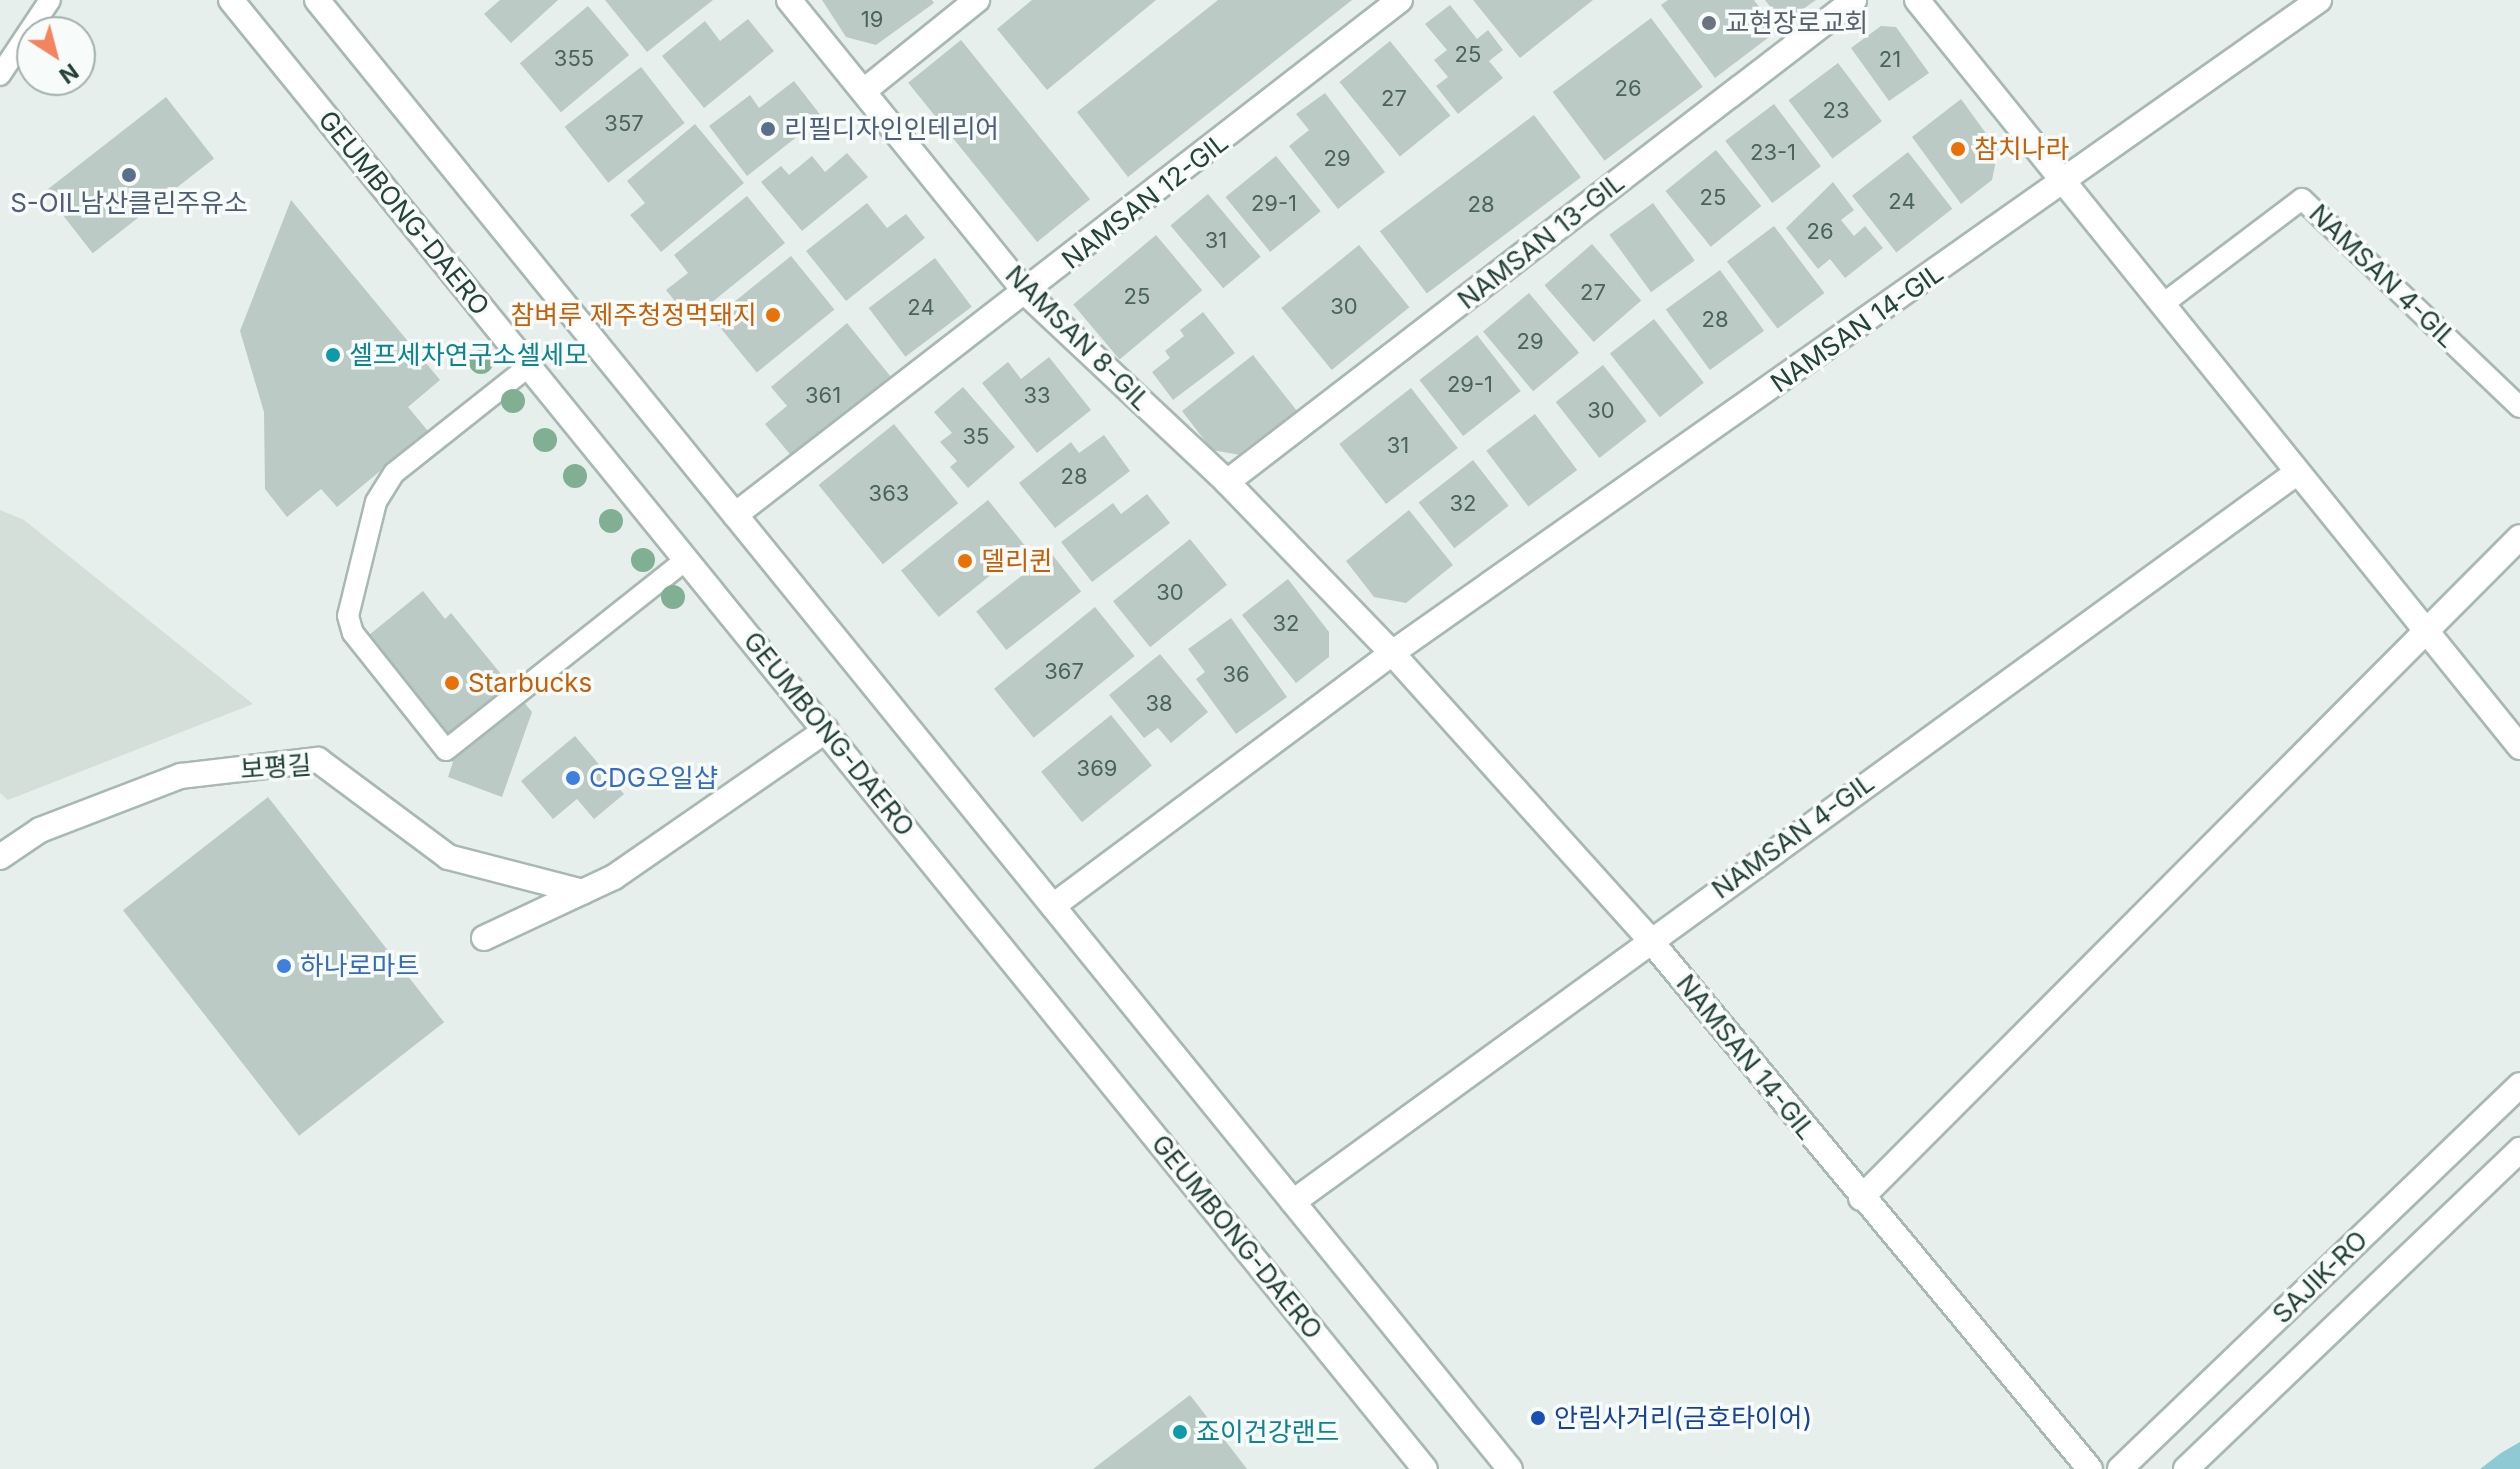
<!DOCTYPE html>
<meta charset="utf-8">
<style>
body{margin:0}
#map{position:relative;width:2520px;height:1469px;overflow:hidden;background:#e6efeb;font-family:Inter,"Noto Sans KR",sans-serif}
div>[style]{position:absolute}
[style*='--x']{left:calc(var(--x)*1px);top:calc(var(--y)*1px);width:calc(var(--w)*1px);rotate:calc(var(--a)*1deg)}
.built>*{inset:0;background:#d4dfda}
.water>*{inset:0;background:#8ec9d4}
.building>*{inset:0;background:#bbcac4;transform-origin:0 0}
.roads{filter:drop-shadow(2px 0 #a8b8b2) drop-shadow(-2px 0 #a8b8b2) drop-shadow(0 2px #a8b8b2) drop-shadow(0 -2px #a8b8b2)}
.service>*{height:20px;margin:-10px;padding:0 10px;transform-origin:10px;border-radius:10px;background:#fff}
.minor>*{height:24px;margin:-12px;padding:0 12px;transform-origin:12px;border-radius:12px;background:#fff}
.tertiary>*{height:24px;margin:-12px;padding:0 12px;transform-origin:12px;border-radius:12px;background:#fff}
.trees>*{width:24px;height:24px;margin:-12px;border-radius:50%;background:#80af93}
.dots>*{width:22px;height:22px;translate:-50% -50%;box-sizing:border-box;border:4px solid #f7fbf9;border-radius:50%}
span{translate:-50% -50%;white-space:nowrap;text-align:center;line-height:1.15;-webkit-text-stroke:7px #f7fbf9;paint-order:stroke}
.number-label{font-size:22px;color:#4a645c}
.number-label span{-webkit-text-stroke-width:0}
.worship-label{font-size:26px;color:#5b616d}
.left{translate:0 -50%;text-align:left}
.service-label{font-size:26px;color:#4e5e75}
.food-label{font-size:26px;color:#c56008}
.right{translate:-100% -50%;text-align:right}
.street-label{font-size:26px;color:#24423a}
.culture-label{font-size:26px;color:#0d838f}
.shop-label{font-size:26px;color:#366cbe}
.transit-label{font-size:26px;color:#164399}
.north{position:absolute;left:16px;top:16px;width:80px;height:80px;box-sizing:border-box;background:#f7fbf9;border:2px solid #a3b1ad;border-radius:50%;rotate:144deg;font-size:22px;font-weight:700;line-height:32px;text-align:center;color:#24423a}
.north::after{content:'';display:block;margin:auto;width:28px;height:36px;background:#f4845f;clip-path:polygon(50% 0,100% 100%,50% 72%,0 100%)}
</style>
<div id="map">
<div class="built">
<div style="clip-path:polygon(0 510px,24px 520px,253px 704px,8px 800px,0 793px)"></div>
</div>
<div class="water">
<div style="clip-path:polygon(2520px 1442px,2520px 1469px,2480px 1469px,2501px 1453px)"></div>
</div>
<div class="building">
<div style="clip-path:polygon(500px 0,558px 0,511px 43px,484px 14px)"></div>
<div style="clip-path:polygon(605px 0,713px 0,647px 52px)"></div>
<div style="clip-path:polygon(822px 0,932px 0,934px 3px,876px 45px,846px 37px)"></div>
<div style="clip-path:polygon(1032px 0,1156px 0,1047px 90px,997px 29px)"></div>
<div style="clip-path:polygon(1218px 0,1352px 0,1128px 177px,1077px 112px)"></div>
<div style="clip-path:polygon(1473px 0,1593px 0,1520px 58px)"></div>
<div style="clip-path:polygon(1668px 0,1754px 0,1777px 31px,1715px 78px,1661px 5px)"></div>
<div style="clip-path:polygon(1765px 0,1816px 0,1783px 23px)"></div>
<div style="clip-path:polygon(1450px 5px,1477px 39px,1488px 30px,1503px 50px,1489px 61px,1503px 78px,1458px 114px,1436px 86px,1448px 77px,1434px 60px,1447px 50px,1425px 24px)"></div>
<div style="left:588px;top:6px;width:64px;height:89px;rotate:50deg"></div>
<div style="left:1651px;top:18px;width:86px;height:123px;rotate:53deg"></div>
<div style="clip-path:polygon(748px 19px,774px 51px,704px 108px,662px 56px,705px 21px,720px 41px)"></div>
<div style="clip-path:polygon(1881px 26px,1896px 27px,1929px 73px,1889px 101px,1851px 48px)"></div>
<div style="left:961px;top:40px;width:205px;height:68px;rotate:51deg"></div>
<div style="left:1390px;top:41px;width:96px;height:65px;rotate:51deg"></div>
<div style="left:1838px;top:63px;width:73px;height:62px;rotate:53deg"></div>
<div style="left:641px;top:67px;width:71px;height:97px;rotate:52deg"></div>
<div style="clip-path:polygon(794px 81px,822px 117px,747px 176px,709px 126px,750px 95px,759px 108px)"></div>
<div style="clip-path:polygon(1325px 93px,1385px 172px,1338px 209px,1289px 146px,1309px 130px,1296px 114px)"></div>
<div style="left:166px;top:97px;width:78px;height:154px;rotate:52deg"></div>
<div style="clip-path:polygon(1961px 99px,1998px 150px,1992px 180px,1961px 204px,1912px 137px)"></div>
<div style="left:1774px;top:104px;width:78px;height:61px;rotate:53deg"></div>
<div style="left:1534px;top:115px;width:78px;height:193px;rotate:53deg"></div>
<div style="clip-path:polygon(695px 124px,744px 183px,661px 252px,630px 215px,645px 203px,627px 181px)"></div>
<div style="left:1716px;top:150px;width:72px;height:65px;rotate:51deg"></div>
<div style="left:1908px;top:152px;width:72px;height:71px;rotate:52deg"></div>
<div style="clip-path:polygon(847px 153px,868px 177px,802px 231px,761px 182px,781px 166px,789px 175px,812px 156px,825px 172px)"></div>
<div style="left:1276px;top:156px;width:71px;height:65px;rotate:51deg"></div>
<div style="clip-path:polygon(1833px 182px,1854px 210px,1841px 220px,1854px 236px,1865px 226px,1883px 248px,1845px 278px,1830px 259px,1818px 269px,1786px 228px)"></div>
<div style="left:1208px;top:194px;width:82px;height:49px;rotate:50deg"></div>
<div style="clip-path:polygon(747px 196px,785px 243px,690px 320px,666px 290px,688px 273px,674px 255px)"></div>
<div style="clip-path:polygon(291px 200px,440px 380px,408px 407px,428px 431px,337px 507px,321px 489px,287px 517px,265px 489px,264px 412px,240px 331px)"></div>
<div style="clip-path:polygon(867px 203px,887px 228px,906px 214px,925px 238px,846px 301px,806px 251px)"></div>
<div style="left:1653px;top:203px;width:71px;height:54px;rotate:54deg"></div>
<div style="left:1774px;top:226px;width:84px;height:59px;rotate:53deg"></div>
<div style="left:1156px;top:235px;width:72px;height:108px;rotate:50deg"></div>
<div style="left:1592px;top:244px;width:75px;height:63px;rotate:49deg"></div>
<div style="left:1359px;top:245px;width:80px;height:100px;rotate:51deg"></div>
<div style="left:791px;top:256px;width:69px;height:100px;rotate:51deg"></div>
<div style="left:935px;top:258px;width:61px;height:83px;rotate:53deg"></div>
<div style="left:1720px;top:270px;width:75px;height:67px;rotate:54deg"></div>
<div style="left:1529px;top:293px;width:78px;height:60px;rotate:50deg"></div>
<div style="clip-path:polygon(1203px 312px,1235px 353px,1173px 400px,1152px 372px,1170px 358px,1165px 351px,1184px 336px,1180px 330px)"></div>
<div style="left:1654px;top:319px;width:81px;height:56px;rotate:52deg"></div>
<div style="clip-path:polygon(847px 323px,891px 377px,793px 458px,765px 424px,787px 406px,771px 387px)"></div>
<div style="left:1477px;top:335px;width:71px;height:73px;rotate:52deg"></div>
<div style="clip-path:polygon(1253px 355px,1297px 411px,1240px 455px,1212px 450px,1182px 411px)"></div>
<div style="clip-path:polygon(1049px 357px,1091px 410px,1037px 453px,982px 383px,1008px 362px,1021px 379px)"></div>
<div style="left:1603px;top:365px;width:71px;height:60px;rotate:52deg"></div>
<div style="clip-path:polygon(963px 387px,1015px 447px,968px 488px,950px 467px,957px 461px,940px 442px,952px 433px,934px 412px)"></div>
<div style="left:1411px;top:388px;width:76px;height:91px;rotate:52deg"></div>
<div style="left:1535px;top:414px;width:70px;height:61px;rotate:53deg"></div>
<div style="left:894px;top:424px;width:102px;height:97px;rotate:51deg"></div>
<div style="clip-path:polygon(1104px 435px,1130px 471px,1055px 528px,1019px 483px,1071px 442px,1079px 453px)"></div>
<div style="left:1473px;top:460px;width:58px;height:69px;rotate:52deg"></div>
<div style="clip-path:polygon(1147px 494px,1170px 523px,1092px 582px,1061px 542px,1113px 503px,1121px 514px)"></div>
<div style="left:988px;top:500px;width:60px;height:112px;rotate:51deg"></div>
<div style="clip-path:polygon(1409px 510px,1453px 565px,1406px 603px,1374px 597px,1346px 561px)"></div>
<div style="left:1190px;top:539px;width:59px;height:99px;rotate:51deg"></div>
<div style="left:1051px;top:553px;width:49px;height:95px;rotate:52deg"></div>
<div style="clip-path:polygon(1288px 579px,1329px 632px,1329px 657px,1296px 683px,1242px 615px)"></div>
<div style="clip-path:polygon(423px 591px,445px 619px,451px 613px,532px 712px,502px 797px,448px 777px,453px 762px,358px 644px)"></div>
<div style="left:1095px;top:607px;width:63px;height:130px;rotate:51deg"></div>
<div style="clip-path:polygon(1231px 618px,1287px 697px,1236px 734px,1196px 679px,1205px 672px,1188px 649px)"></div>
<div style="clip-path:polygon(1160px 654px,1208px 712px,1171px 743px,1158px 728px,1144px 738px,1109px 695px)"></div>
<div style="left:1111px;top:715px;width:65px;height:90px;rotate:51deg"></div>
<div style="clip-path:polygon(575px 736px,624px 794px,594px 819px,577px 799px,553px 819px,521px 781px)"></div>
<div style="left:268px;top:797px;width:286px;height:184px;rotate:52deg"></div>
<div style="clip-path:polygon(1190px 1395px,1247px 1469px,1093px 1469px)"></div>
</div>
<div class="roads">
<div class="service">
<div style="--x:0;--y:75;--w:90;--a:-56.3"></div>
<div style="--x:2163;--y:304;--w:174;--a:-37.1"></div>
<div style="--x:2302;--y:199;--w:301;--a:43.7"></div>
<div style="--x:529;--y:366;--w:172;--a:141.6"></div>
<div style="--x:394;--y:473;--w:34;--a:122"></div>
<div style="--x:376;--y:502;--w:117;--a:103.8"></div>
<div style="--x:348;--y:616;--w:18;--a:74"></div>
<div style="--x:353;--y:633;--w:149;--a:51.5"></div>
<div style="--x:446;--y:750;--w:306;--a:-38.4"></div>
</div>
<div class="minor">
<div style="--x:789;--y:0;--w:378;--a:51"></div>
<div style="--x:1027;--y:294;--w:274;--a:43.2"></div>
<div style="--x:1227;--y:482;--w:238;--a:46"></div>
<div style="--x:1392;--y:653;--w:386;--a:48"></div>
<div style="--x:1650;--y:940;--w:688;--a:50.25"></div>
<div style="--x:1917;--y:0;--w:960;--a:51.09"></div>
<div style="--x:865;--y:90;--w:144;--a:-38.8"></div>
<div style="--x:1227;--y:482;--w:791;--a:-37.55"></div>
<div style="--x:735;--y:515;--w:841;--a:-37.76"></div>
<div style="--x:0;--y:857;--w:48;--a:-34"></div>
<div style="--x:40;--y:830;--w:151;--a:-21"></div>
<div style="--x:181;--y:776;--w:138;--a:-6.7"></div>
<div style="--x:318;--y:760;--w:162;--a:36.7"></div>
<div style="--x:448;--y:857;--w:139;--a:14.5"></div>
<div style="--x:1053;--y:906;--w:423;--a:-36.7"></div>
<div style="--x:1392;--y:653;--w:1134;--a:-35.16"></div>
<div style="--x:484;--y:938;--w:144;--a:-25.1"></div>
<div style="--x:614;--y:877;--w:258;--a:-34.7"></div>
<div style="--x:1861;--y:1198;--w:933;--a:-45.09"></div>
<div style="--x:1293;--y:1202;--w:1239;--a:-36"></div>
</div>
<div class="tertiary">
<div style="--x:231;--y:0;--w:1893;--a:50.9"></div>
<div style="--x:317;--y:0;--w:1892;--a:50.92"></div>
<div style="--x:2120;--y:1469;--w:554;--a:-43.83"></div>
<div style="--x:2186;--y:1469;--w:462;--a:-43.7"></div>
</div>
</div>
<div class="trees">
<div style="left:481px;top:362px"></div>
<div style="left:513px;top:401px"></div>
<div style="left:545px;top:440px"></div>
<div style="left:575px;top:476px"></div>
<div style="left:611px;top:521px"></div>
<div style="left:643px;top:560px"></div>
<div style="left:673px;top:597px"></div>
</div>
<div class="dots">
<div style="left:1709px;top:23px;background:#6b7280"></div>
<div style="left:768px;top:129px;background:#5c6f8a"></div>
<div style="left:1958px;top:149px;background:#e8710a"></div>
<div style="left:129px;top:175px;background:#5c6f8a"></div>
<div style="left:773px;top:315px;background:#e8710a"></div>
<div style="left:333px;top:355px;background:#0f9aa8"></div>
<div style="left:965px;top:561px;background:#e8710a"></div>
<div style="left:452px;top:683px;background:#e8710a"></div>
<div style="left:573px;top:778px;background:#3f7fe0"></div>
<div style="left:284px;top:966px;background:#3f7fe0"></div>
<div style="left:1538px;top:1418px;background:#1a4fb4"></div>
<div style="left:1180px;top:1432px;background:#0f9aa8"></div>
</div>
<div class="number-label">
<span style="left:872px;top:20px">19</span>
<span style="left:1468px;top:55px">25</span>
<span style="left:574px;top:59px">355</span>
<span style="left:1890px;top:60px">21</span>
<span style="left:1628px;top:89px">26</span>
<span style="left:1394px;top:99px">27</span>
<span style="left:1836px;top:111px">23</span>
<span style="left:624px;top:124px">357</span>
<span style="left:1773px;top:153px">23-1</span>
<span style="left:1337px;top:159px">29</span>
<span style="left:1713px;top:198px">25</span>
<span style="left:1902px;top:202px">24</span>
<span style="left:1274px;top:204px">29-1</span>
<span style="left:1481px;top:205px">28</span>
<span style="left:1820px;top:232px">26</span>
<span style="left:1216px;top:241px">31</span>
<span style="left:1593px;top:293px">27</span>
<span style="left:1137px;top:297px">25</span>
<span style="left:1344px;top:307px">30</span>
<span style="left:921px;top:308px">24</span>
<span style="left:1715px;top:320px">28</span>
<span style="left:1530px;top:342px">29</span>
<span style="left:1470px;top:385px">29-1</span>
<span style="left:823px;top:396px">361</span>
<span style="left:1037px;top:396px">33</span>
<span style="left:1601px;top:411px">30</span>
<span style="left:976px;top:437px">35</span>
<span style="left:1398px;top:446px">31</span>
<span style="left:1074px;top:477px">28</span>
<span style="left:889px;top:494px">363</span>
<span style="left:1463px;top:504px">32</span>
<span style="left:1170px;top:593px">30</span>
<span style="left:1286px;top:624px">32</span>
<span style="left:1064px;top:672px">367</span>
<span style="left:1236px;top:675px">36</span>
<span style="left:1159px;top:704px">38</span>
<span style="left:1097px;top:769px">369</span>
</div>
<div class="worship-label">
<span class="left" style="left:1725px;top:23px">교현장로교회</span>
</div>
<div class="service-label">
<span class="left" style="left:784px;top:129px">리필디자인인테리어</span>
<span style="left:129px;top:203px">S-OIL남산클린주유소</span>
</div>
<div class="food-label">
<span class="left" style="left:1974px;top:149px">참치나라</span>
<span class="right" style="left:757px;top:315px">참벼루 제주청정먹돼지</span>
<span class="left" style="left:981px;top:561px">델리퀸</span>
<span class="left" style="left:468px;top:683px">Starbucks</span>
</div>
<div class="street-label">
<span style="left:1145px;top:201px;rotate:-38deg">NAMSAN 12-GIL</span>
<span style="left:404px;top:213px;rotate:51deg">GEUMBONG-DAERO</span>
<span style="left:1541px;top:241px;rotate:-38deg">NAMSAN 13-GIL</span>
<span style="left:2383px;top:276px;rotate:44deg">NAMSAN 4-GIL</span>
<span style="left:1857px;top:328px;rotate:-35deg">NAMSAN 14-GIL</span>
<span style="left:1078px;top:338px;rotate:45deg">NAMSAN 8-GIL</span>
<span style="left:829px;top:734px;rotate:51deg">GEUMBONG-DAERO</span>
<span style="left:276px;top:767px;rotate:-4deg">보평길</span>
<span style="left:1793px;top:836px;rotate:-36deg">NAMSAN 4-GIL</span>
<span style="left:1746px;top:1057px;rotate:51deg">NAMSAN 14-GIL</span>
<span style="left:1237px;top:1237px;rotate:51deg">GEUMBONG-DAERO</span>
<span style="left:2320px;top:1277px;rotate:-44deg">SAJIK-RO</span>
</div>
<div class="culture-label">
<span class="left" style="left:349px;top:355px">셀프세차연구소셀세모</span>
<span class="left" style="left:1196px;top:1432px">죠이건강랜드</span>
</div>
<div class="shop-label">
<span class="left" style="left:589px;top:778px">CDG오일샵</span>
<span class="left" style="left:300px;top:966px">하나로마트</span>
</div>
<div class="transit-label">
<span class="left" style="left:1554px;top:1418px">안림사거리(금호타이어)</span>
</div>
<div class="north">N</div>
</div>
